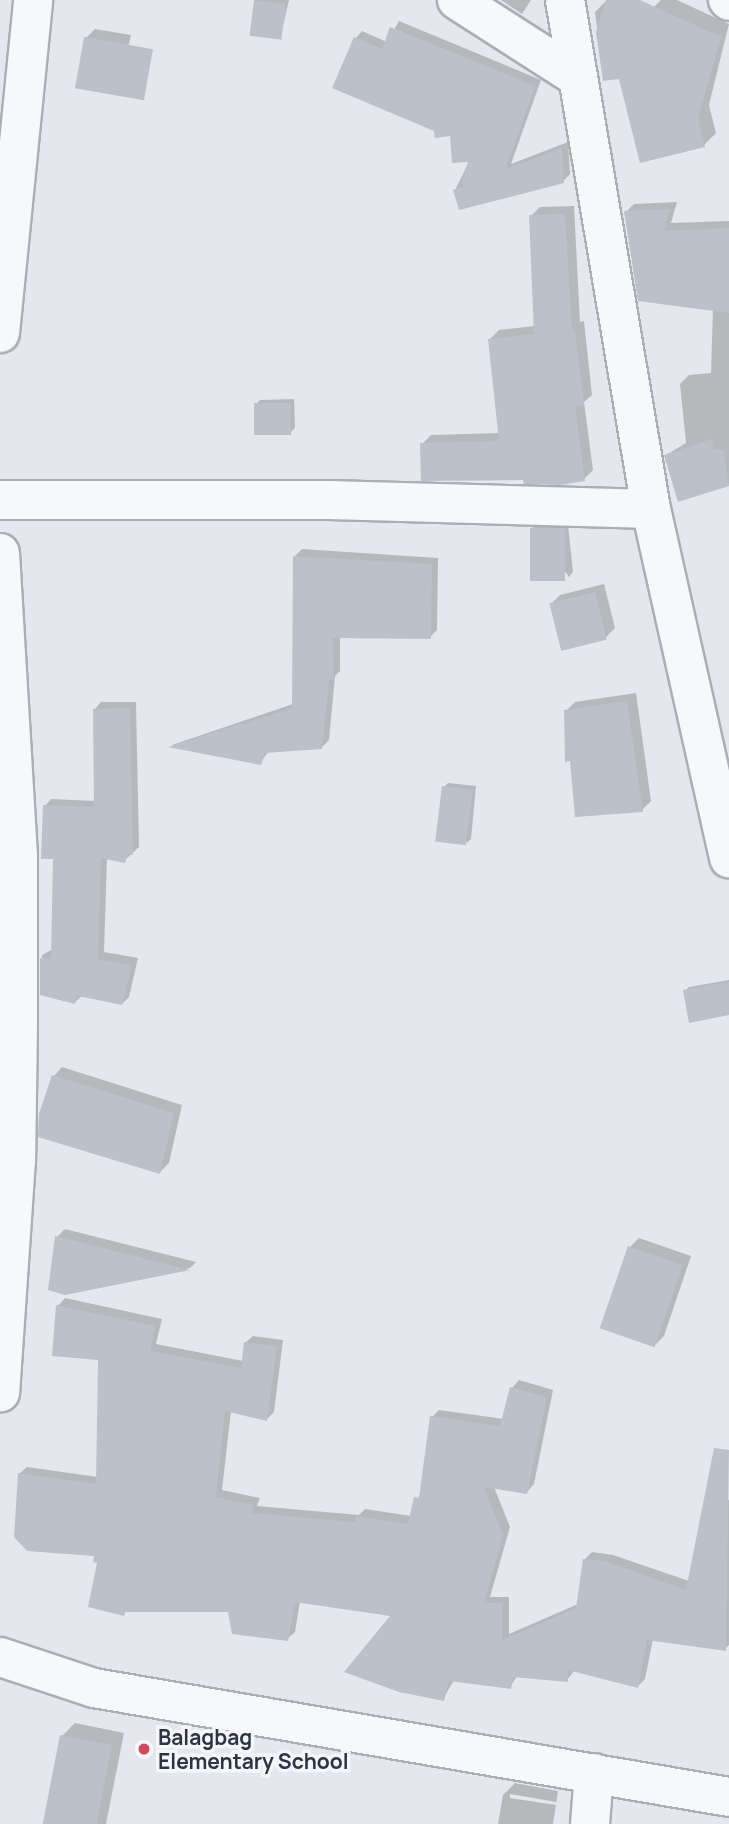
<!DOCTYPE html>
<style>
body{margin:0}
#map{position:relative;width:729px;height:1824px;overflow:hidden;background:#e4e7ec;font-family:Manrope,sans-serif}
div>[style]{position:absolute}
[style*='--x']{left:calc(var(--x)*1px);top:calc(var(--y)*1px);width:calc(var(--w)*1px);rotate:calc(var(--a)*1deg)}
.shadow>*{inset:0;background:#0003}
.building>*{inset:0;background:#bbc0ca;transform-origin:0 0}
.roads{filter:drop-shadow(2px 0 #a9aeb7) drop-shadow(-2px 0 #a9aeb7) drop-shadow(0 2px #a9aeb7) drop-shadow(0 -2px #a9aeb7)}
.minor>*{height:38px;margin:-19px;padding:0 19px;transform-origin:19px;border-radius:19px;background:#f7f8fa}
.tertiary>*{height:38px;margin:-19px;padding:0 19px;transform-origin:19px;border-radius:19px;background:#f7f8fa}
.dots>*{width:19px;height:19px;translate:-50% -50%;box-sizing:border-box;border:4px solid #f4f6f9;border-radius:50%}
span{translate:-50% -50%;white-space:nowrap;text-align:center;line-height:1.15;-webkit-text-stroke:7px #f4f6f9;paint-order:stroke}
.poi-label{font-size:21px;color:#2b3445;font-weight:700}
.left{translate:0 -50%;text-align:left}
</style>
<div id="map">
<div class="shadow">
<div style="clip-path:polygon(255px 0,289px 0,280px 39px,250px 35px)"></div>
<div style="clip-path:polygon(501px 0,531px 0,522px 14px)"></div>
<div style="clip-path:polygon(661px 0,677px 0,729px 24px,709px 105px,716px 133px,704px 145px,620px 78px,604px 79px,595px 12px,606px 1px,654px 7px)"></div>
<div style="clip-path:polygon(399px 21px,541px 80px,511px 164px,568px 142px,570px 174px,563px 181px,455px 190px,470px 160px,452px 134px,436px 130px,356px 38px,362px 31px,387px 42px)"></div>
<div style="clip-path:polygon(95px 29px,131px 35px,119px 83px,86px 38px)"></div>
<div style="clip-path:polygon(677px 202px,671px 223px,729px 221px,729px 484px,680px 500px,666px 455px,686px 443px,680px 384px,689px 375px,711px 373px,713px 309px,626px 212px,634px 204px)"></div>
<div style="clip-path:polygon(574px 206px,580px 322px,584px 321px,592px 395px,584px 402px,593px 470px,584px 479px,525px 478px,422px 444px,431px 435px,500px 433px,490px 339px,499px 330px,535px 326px,531px 216px,540px 207px)"></div>
<div style="clip-path:polygon(294px 399px,295px 428px,291px 432px,256px 404px,260px 400px)"></div>
<div style="clip-path:polygon(536px 524px,568px 525px,573px 572px,569px 577px,532px 528px)"></div>
<div style="clip-path:polygon(302px 549px,438px 558px,437px 630px,430px 637px,340px 636px,340px 671px,335px 676px,329px 740px,322px 747px,269px 751px,260px 763px,172px 745px,293px 704px,295px 556px)"></div>
<div style="clip-path:polygon(604px 584px,615px 628px,606px 637px,551px 604px,560px 595px)"></div>
<div style="clip-path:polygon(636px 693px,651px 801px,642px 810px,566px 711px,575px 702px)"></div>
<div style="clip-path:polygon(101px 702px,136px 702px,139px 847px,124px 861px,107px 857px,104px 952px,138px 958px,129px 997px,122px 1004px,83px 995px,75px 1002px,42px 994px,42px 955px,53px 949px,55px 857px,45px 806px,51px 799px,96px 801px,95px 709px)"></div>
<div style="clip-path:polygon(448px 783px,476px 786px,471px 839px,467px 843px,444px 787px)"></div>
<div style="clip-path:polygon(729px 980px,729px 1014px,685px 991px,689px 987px)"></div>
<div style="clip-path:polygon(62px 1067px,182px 1105px,169px 1163px,160px 1172px,54px 1076px)"></div>
<div style="clip-path:polygon(65px 1229px,196px 1262px,190px 1268px,65px 1293px,57px 1237px)"></div>
<div style="clip-path:polygon(639px 1238px,691px 1256px,664px 1336px,655px 1345px,630px 1247px)"></div>
<div style="clip-path:polygon(65px 1298px,162px 1319px,156px 1344px,243px 1361px,245px 1343px,253px 1336px,283px 1340px,274px 1412px,267px 1419px,231px 1411px,222px 1490px,260px 1498px,257px 1506px,359px 1515px,365px 1509px,411px 1516px,421px 1492px,432px 1417px,439px 1410px,504px 1419px,512px 1388px,519px 1380px,553px 1390px,534px 1484px,527px 1492px,494px 1487px,510px 1527px,490px 1597px,509px 1597px,509px 1634px,578px 1604px,585px 1559px,592px 1552px,613px 1555px,689px 1581px,712px 1498px,729px 1500px,729px 1645px,725px 1649px,653px 1639px,645px 1679px,638px 1686px,575px 1670px,567px 1680px,518px 1675px,510px 1687px,454px 1680px,443px 1699px,394px 1615px,300px 1601px,295px 1632px,287px 1639px,229px 1610px,127px 1610px,124px 1614px,96px 1555px,19px 1474px,27px 1467px,98px 1477px,100px 1359px,58px 1306px)"></div>
<div style="clip-path:polygon(75px 1723px,124px 1733px,106px 1824px,45px 1824px,62px 1736px)"></div>
<div style="clip-path:polygon(evenodd,515px 1783px,558px 1791px,553px 1824px,498px 1824px,503px 1795px,515px 1783px,510px 1794px,556px 1802px,556px 1805px,510px 1798px,510px 1794px)"></div>
</div>
<div class="building">
<div style="left:254px;top:0;width:32px;height:36px;rotate:7deg"></div>
<div style="clip-path:polygon(606px 0,640px 0,721px 37px,698px 118px,705px 147px,640px 163px,619px 79px,603px 81px,596px 32px)"></div>
<div style="clip-path:polygon(390px 27px,535px 86px,506px 169px,562px 148px,564px 183px,459px 210px,453px 190px,466px 185px,461px 184px,468px 162px,452px 163px,450px 136px,435px 138px,434px 131px,332px 88px,354px 37px,382px 49px)"></div>
<div style="left:84px;top:37px;width:70px;height:52px;rotate:10deg"></div>
<div style="clip-path:polygon(670px 209px,664px 231px,729px 228px,729px 313px,638px 301px,624px 211px)"></div>
<div style="clip-path:polygon(565px 214px,572px 330px,575px 330px,584px 405px,575px 406px,585px 481px,560px 485px,524px 484px,523px 480px,421px 481px,420px 443px,499px 441px,488px 339px,534px 334px,529px 215px)"></div>
<div style="left:254px;top:403px;width:37px;height:32px"></div>
<div style="clip-path:polygon(712px 439px,713px 449px,724px 450px,729px 486px,678px 502px,664px 455px)"></div>
<div style="left:530px;top:528px;width:35px;height:53px"></div>
<div style="clip-path:polygon(293px 556px,432px 564px,431px 639px,333px 638px,334px 680px,329px 680px,322px 749px,265px 753px,261px 765px,168px 747px,292px 708px)"></div>
<div style="left:595px;top:592px;width:49px;height:47px;rotate:76deg"></div>
<div style="clip-path:polygon(627px 701px,643px 812px,575px 817px,570px 761px,565px 762px,564px 710px)"></div>
<div style="clip-path:polygon(130px 708px,133px 855px,127px 854px,125px 863px,101px 858px,98px 959px,132px 965px,122px 1005px,78px 996px,75px 1004px,40px 995px,40px 958px,51px 959px,53px 859px,41px 859px,43px 805px,94px 807px,93px 709px)"></div>
<div style="left:442px;top:786px;width:31px;height:56px;rotate:7deg"></div>
<div style="clip-path:polygon(729px 982px,729px 1015px,689px 1023px,683px 990px)"></div>
<div style="clip-path:polygon(52px 1075px,174px 1113px,160px 1174px,38px 1137px,39px 1114px)"></div>
<div style="clip-path:polygon(55px 1236px,190px 1270px,65px 1295px,48px 1290px)"></div>
<div style="left:628px;top:1246px;width:58px;height:87px;rotate:19deg"></div>
<div style="clip-path:polygon(56px 1305px,155px 1326px,150px 1351px,241px 1368px,244px 1342px,277px 1346px,267px 1421px,225px 1411px,216px 1497px,254px 1505px,251px 1513px,355px 1522px,356px 1516px,408px 1524px,414px 1497px,419px 1498px,430px 1416px,500px 1426px,510px 1387px,547px 1397px,527px 1494px,484px 1487px,503px 1535px,484px 1603px,502px 1603px,502px 1640px,576px 1608px,583px 1559px,605px 1561px,686px 1590px,714px 1448px,729px 1450px,726px 1651px,647px 1640px,638px 1688px,568px 1670px,568px 1682px,513px 1677px,511px 1689px,449px 1681px,444px 1701px,399px 1692px,344px 1672px,390px 1616px,295px 1602px,288px 1641px,232px 1634px,228px 1612px,125px 1612px,124px 1616px,88px 1607px,97px 1563px,93px 1562px,94px 1556px,27px 1551px,14px 1537px,18px 1473px,96px 1484px,98px 1360px,52px 1356px)"></div>
<div style="left:60px;top:1735px;width:53px;height:91px;rotate:11deg"></div>
</div>
<div class="roads">
<div class="minor">
<div style="--x:457;--y:0;--w:139;--a:32.7"></div>
<div style="--x:565;--y:0;--w:516;--a:80.41"></div>
<div style="--x:651;--y:509;--w:358;--a:77.4"></div>
<div style="--x:728;--y:0;--w:1;--a:45"></div>
<div style="--x:0;--y:333;--w:335;--a:-84.3"></div>
<div style="--x:0;--y:500;--w:329;--a:0"></div>
<div style="--x:329;--y:500;--w:322;--a:1.6"></div>
<div style="--x:0;--y:553;--w:304;--a:86.6"></div>
<div style="--x:18;--y:856;--w:169;--a:90"></div>
<div style="--x:18;--y:1025;--w:135;--a:90.8"></div>
<div style="--x:16;--y:1160;--w:233;--a:93.9"></div>
<div style="--x:590;--y:1824;--w:51;--a:-85.5"></div>
</div>
<div class="tertiary">
<div style="--x:0;--y:1657;--w:99;--a:18.3"></div>
<div style="--x:94;--y:1688;--w:644;--a:9.74"></div>
</div>
</div>
<div class="dots">
<div style="left:144px;top:1749px;background:#d1495b"></div>
</div>
<div class="poi-label">
<span class="left" style="left:158px;top:1749px">Balagbag<br>Elementary School</span>
</div>
</div>
